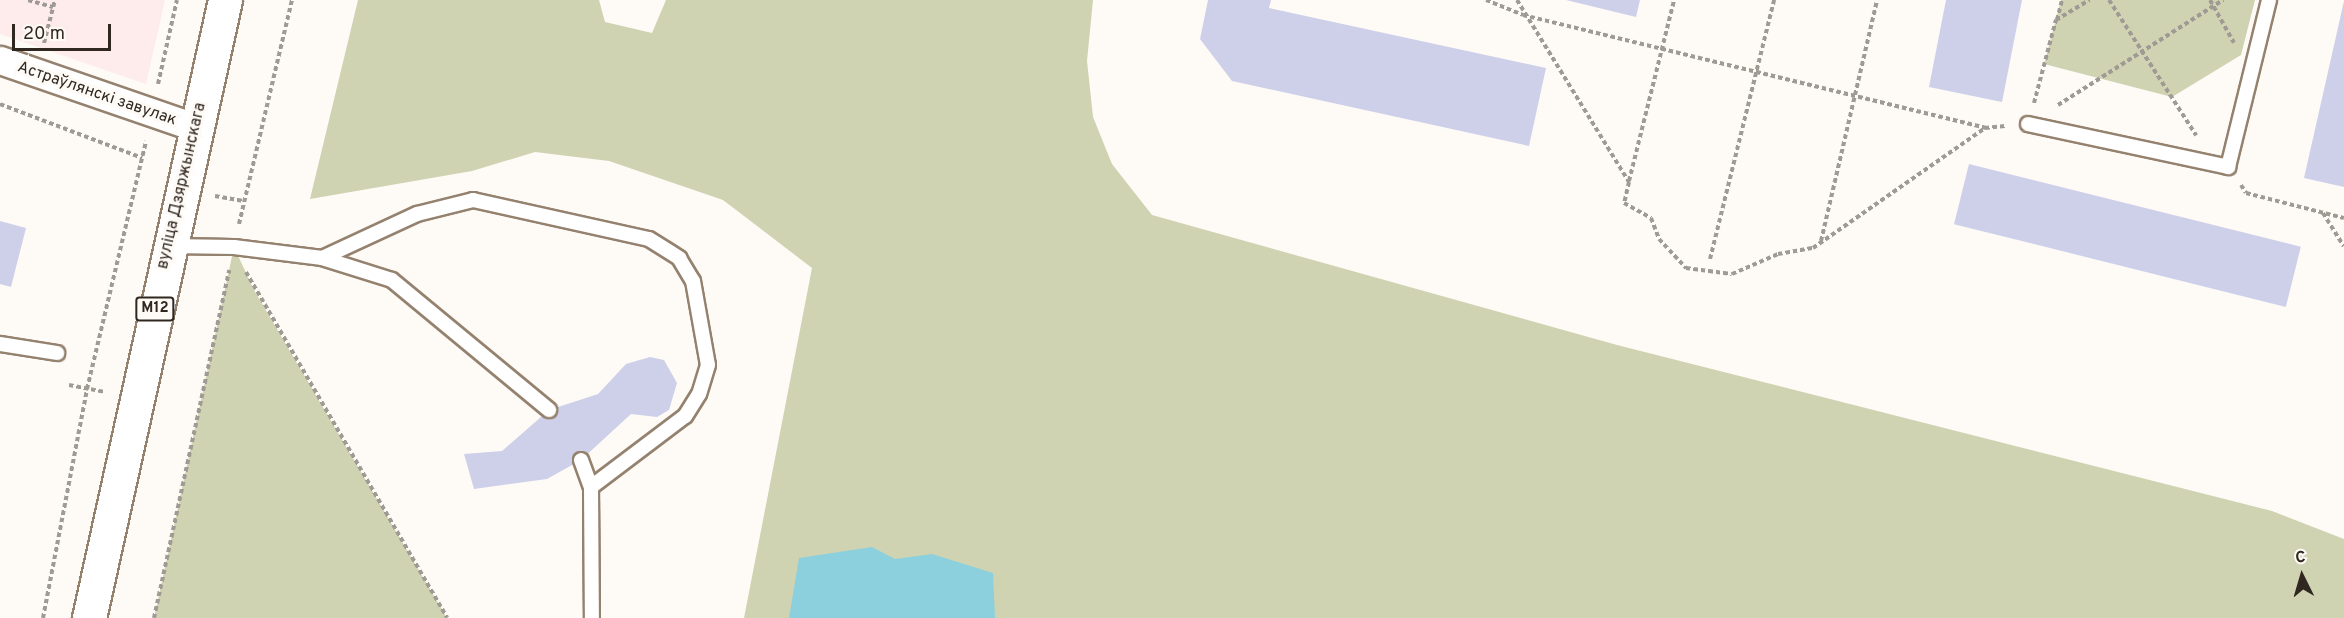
<!DOCTYPE html>
<meta charset="utf-8">
<style>
body{margin:0}
#map{position:relative;width:2344px;height:618px;overflow:hidden;background:#fefaf6;font-family:Overpass,sans-serif}
div>[style]{position:absolute}
[style*='--x']{left:calc(var(--x)*1px);top:calc(var(--y)*1px);width:calc(var(--w)*1px);rotate:calc(var(--a)*1deg)}
.commercial>*{inset:0;background:#fdeceb}
.green>*{inset:0;background:#cfd3b2}
.water>*{inset:0;background:#8cd0dd}
.building>*{inset:0;background:#ced0ea;transform-origin:0 0}
.path>*{height:4px;margin-top:-2px;transform-origin:0;background:repeating-linear-gradient(90deg,#a09a94 0 4.5px,transparent 0 7.5px)}
.roads{filter:drop-shadow(2px 0 #94826f) drop-shadow(-2px 0 #94826f) drop-shadow(0 2px #94826f) drop-shadow(0 -2px #94826f)}
.service>*{height:14px;margin:-7px;padding:0 7px;transform-origin:7px;border-radius:7px;background:#fff}
.minor>*{height:27px;margin:-13.5px;padding:0 13.5px;transform-origin:13.5px;border-radius:13.5px;background:#fff}
.primary>*{height:33px;margin:-16.5px;padding:0 16.5px;transform-origin:16.5px;border-radius:16.5px;background:#fff}
span{translate:-50% -50%;white-space:nowrap;text-align:center;line-height:1.15;-webkit-text-stroke:6px #fefaf6;paint-order:stroke}
.shield-label span{padding:2px 4px;background:#fefaf6;border:2px solid;border-radius:4px;-webkit-text-stroke-width:0}
.shield-label{font-size:15px;color:#302820;font-weight:700}
.street-label{font-size:16px;color:#302820}
.north{position:absolute;left:2272px;top:546px;width:60px;height:60px;-webkit-text-stroke:4px #fefaf6;paint-order:stroke;rotate:355deg;font-size:16px;font-weight:700;line-height:24px;text-align:center;color:#302820}
.north::after{content:'';display:block;margin:auto;width:21px;height:27px;background:#302820;clip-path:polygon(50% 0,100% 100%,50% 72%,0 100%)}
.scale{position:absolute;left:12px;top:24px;width:99px;height:27px;box-sizing:border-box;border:3px solid #302820;border-top:0;padding-left:8px;font-size:18px;line-height:21px;white-space:nowrap;color:#302820;-webkit-text-stroke:4px #fefaf6;paint-order:stroke}
</style>
<div id="map">
<div class="commercial">
<div style="clip-path:polygon(0 0,165px 0,146px 84px,0 34px)"></div>
</div>
<div class="green">
<div style="clip-path:polygon(358px 0,599px 0,605px 22px,652px 33px,666px 0,1093px 0,1087px 61px,1093px 117px,1112px 164px,1152px 215px,1617px 345px,2272px 511px,2344px 539px,2344px 618px,744px 618px,812px 268px,723px 200px,609px 161px,535px 152px,472px 171px,310px 199px)"></div>
<div style="clip-path:polygon(2061px 0,2255px 0,2241px 55px,2172px 97px,2044px 64px)"></div>
<div style="clip-path:polygon(234px 247px,254px 290px,447px 618px,154px 618px)"></div>
</div>
<div class="water">
<div style="clip-path:polygon(872px 547px,895px 559px,932px 554px,993px 573px,995px 618px,789px 618px,799px 558px)"></div>
</div>
<div class="building">
<div style="clip-path:polygon(1208px 0,1271px 0,1269px 8px,1546px 68px,1529px 146px,1232px 81px,1200px 39px)"></div>
<div style="clip-path:polygon(1566px 0,1640px 0,1636px 17px)"></div>
<div style="clip-path:polygon(1946px 0,2022px 0,2002px 102px,1929px 87px)"></div>
<div style="clip-path:polygon(2344px 1px,2344px 187px,2304px 178px)"></div>
<div style="left:1969px;top:164px;width:342px;height:62px;rotate:14deg"></div>
<div style="clip-path:polygon(0 221px,26px 228px,11px 287px,0 284px)"></div>
<div style="clip-path:polygon(650px 357px,664px 360px,677px 383px,669px 410px,657px 417px,631px 414px,581px 460px,547px 479px,474px 489px,464px 454px,502px 451px,549px 410px,598px 394px,626px 364px)"></div>
</div>
<div class="path">
<div style="--x:28;--y:0;--w:26;--a:16"></div>
<div style="--x:1486;--y:0;--w:40;--a:22"></div>
<div style="--x:1523;--y:15;--w:476;--a:13.7"></div>
<div style="--x:1985;--y:128;--w:20;--a:-6"></div>
<div style="--x:1517;--y:0;--w:214;--a:58.4"></div>
<div style="--x:1629;--y:182;--w:22;--a:103"></div>
<div style="--x:1624;--y:203;--w:31;--a:29"></div>
<div style="--x:1651;--y:218;--w:22;--a:69"></div>
<div style="--x:1659;--y:239;--w:40;--a:47"></div>
<div style="--x:1686;--y:268;--w:46;--a:7.4"></div>
<div style="--x:1732;--y:274;--w:50;--a:-23.5"></div>
<div style="--x:1778;--y:254;--w:36;--a:-10"></div>
<div style="--x:1813;--y:248;--w:210;--a:-34.9"></div>
<div style="--x:2109;--y:0;--w:161;--a:57.2"></div>
<div style="--x:2210;--y:0;--w:49;--a:60.8"></div>
<div style="--x:2057;--y:20;--w:21;--a:-76"></div>
<div style="--x:44;--y:43;--w:44;--a:-75.7"></div>
<div style="--x:158;--y:84;--w:86;--a:-77.3"></div>
<div style="--x:2034;--y:103;--w:86;--a:-75.2"></div>
<div style="--x:2056;--y:20;--w:39;--a:-31"></div>
<div style="--x:0;--y:104;--w:152;--a:20.8"></div>
<div style="--x:2058;--y:105;--w:196;--a:-32.5"></div>
<div style="--x:1629;--y:181;--w:187;--a:-76"></div>
<div style="--x:2241;--y:185;--w:9;--a:58"></div>
<div style="--x:2246;--y:193;--w:101;--a:14.3"></div>
<div style="--x:215;--y:196;--w:29;--a:10"></div>
<div style="--x:2323;--y:213;--w:39;--a:58"></div>
<div style="--x:239;--y:224;--w:230;--a:-76.7"></div>
<div style="--x:1821;--y:241;--w:247;--a:-76.9"></div>
<div style="--x:1710;--y:259;--w:267;--a:-76.1"></div>
<div style="--x:246;--y:272;--w:400;--a:59.8"></div>
<div style="--x:69;--y:385;--w:36;--a:11"></div>
<div style="--x:43;--y:618;--w:233;--a:-79.1"></div>
<div style="--x:87;--y:389;--w:255;--a:-76.6"></div>
<div style="--x:154;--y:618;--w:356;--a:-77.8"></div>
</div>
<div class="roads">
<div class="service">
<div style="--x:2028;--y:124;--w:205;--a:12.1"></div>
<div style="--x:2228;--y:167;--w:172;--a:-76.2"></div>
<div style="--x:170;--y:246;--w:64;--a:0.9"></div>
<div style="--x:234;--y:247;--w:89;--a:7.1"></div>
<div style="--x:322;--y:258;--w:73;--a:17.4"></div>
<div style="--x:392;--y:280;--w:204;--a:39.6"></div>
<div style="--x:322;--y:258;--w:105;--a:-24.9"></div>
<div style="--x:417;--y:214;--w:58;--a:-14"></div>
<div style="--x:473;--y:200;--w:180;--a:12.5"></div>
<div style="--x:649;--y:239;--w:36;--a:32"></div>
<div style="--x:679;--y:258;--w:27;--a:59"></div>
<div style="--x:693;--y:281;--w:85;--a:79.9"></div>
<div style="--x:708;--y:365;--w:30;--a:107"></div>
<div style="--x:699;--y:394;--w:26;--a:122"></div>
<div style="--x:685;--y:416;--w:118;--a:142.9"></div>
<div style="--x:0;--y:344;--w:58;--a:9"></div>
<div style="--x:581;--y:460;--w:29;--a:70"></div>
<div style="--x:591;--y:487;--w:131;--a:89.6"></div>
</div>
<div class="minor">
<div style="--x:0;--y:60;--w:206;--a:19"></div>
</div>
<div class="primary">
<div style="--x:89;--y:618;--w:633;--a:-77.59"></div>
</div>
</div>
<div class="shield-label">
<span style="left:155px;top:309px">М12</span>
</div>
<div class="street-label">
<span style="left:97px;top:94px;rotate:19deg">Астраўлянскі завулак</span>
<span style="left:182px;top:186px;rotate:-77deg">вуліца Дзяржынскага</span>
</div>
<div class="north">С</div>
<div class="scale">20 m</div>
</div>
